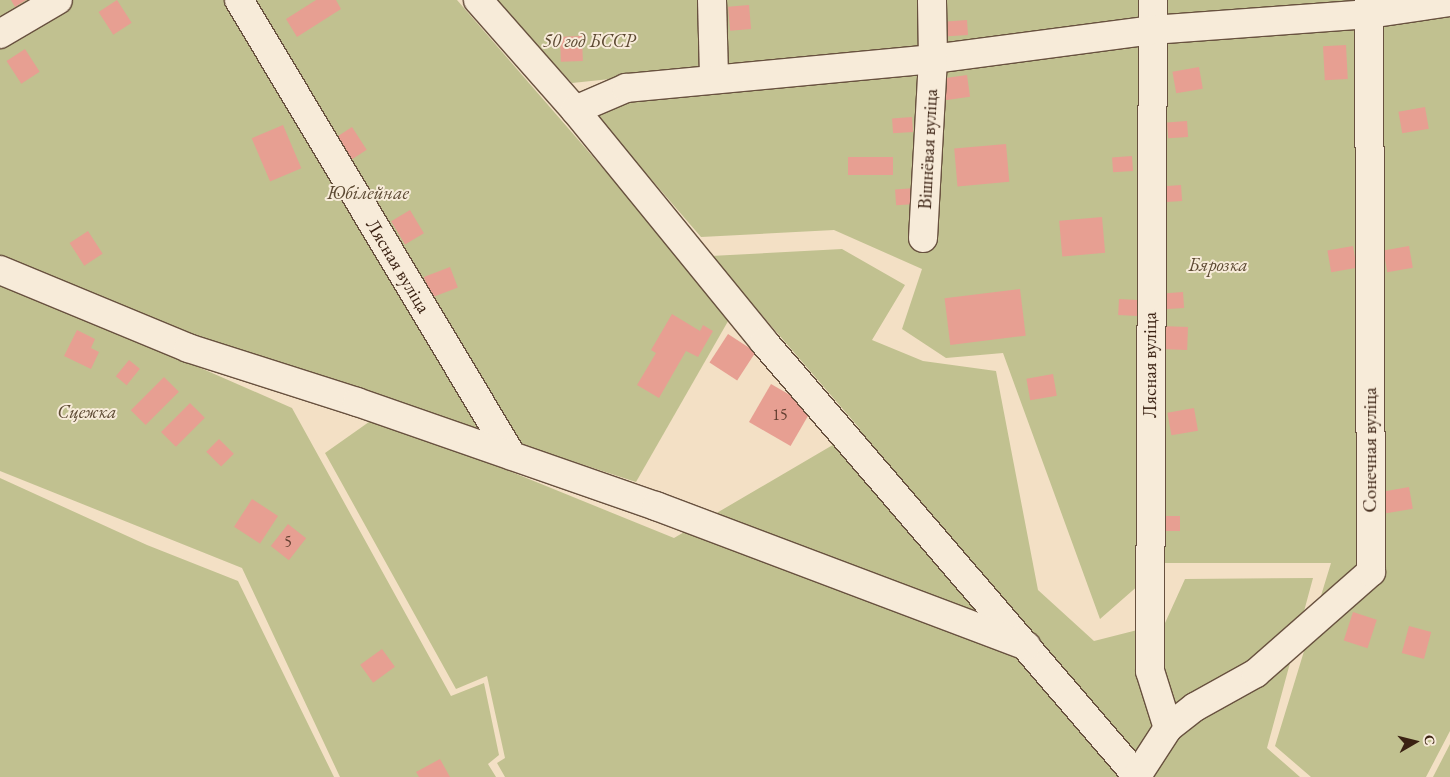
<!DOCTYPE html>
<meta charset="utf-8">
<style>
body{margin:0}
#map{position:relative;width:1450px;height:777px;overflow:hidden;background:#f3e0c5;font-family:"EB Garamond",serif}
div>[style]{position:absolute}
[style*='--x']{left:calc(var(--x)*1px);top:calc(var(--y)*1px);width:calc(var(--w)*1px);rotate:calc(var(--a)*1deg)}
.green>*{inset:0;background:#c1c190}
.building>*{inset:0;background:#e79f92;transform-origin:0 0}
.roads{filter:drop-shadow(1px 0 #68513f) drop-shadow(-1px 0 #68513f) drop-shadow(0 1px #68513f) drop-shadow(0 -1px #68513f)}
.minor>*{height:28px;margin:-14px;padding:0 14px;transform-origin:14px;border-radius:14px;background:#f7ebd9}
span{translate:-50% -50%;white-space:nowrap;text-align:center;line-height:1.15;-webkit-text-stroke:4px #f7ebd9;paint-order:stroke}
.number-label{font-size:16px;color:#654032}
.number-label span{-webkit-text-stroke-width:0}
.park-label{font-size:19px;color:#5c4932;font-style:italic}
.street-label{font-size:19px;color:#3a2112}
.north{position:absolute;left:1390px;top:717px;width:50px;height:50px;-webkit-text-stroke:4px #f7ebd9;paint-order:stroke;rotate:82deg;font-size:14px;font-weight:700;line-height:20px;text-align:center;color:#3a2112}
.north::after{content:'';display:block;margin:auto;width:18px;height:22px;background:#3a2112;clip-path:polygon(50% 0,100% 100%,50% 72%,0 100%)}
</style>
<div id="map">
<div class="green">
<div style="clip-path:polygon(0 0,457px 0,731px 316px,636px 482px,191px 337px,0 261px)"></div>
<div style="clip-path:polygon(494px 0,1372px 0,572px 83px)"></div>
<div style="clip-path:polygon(1450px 4px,1450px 731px,1426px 777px,1311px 777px,1275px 746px,1331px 563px,1164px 563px,1100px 619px,1003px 353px,946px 358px,902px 329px,922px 269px,834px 230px,701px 237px,594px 113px,636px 98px)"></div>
<div style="clip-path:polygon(842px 249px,905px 285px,872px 340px,923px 361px,996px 371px,1038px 590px,1094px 641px,1165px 623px,1185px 579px,1313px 578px,1267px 748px,1300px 777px,505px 777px,497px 763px,505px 758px,487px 676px,456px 689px,325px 453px,376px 417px,674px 538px,860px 429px,711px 256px)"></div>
<div style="clip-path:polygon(0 280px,292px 408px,451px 696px,484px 683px,499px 755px,488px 764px,496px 777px,340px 777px,242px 568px,0 471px)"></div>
<div style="clip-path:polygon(0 478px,147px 545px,238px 581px,334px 777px,0 777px)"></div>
<div style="clip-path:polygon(1450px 744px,1450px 777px,1433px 777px)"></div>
</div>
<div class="building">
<div style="clip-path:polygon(11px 0,26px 0,15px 7px)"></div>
<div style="left:117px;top:0;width:27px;height:22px;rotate:57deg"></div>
<div style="clip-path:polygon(316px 0,336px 0,341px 9px,297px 37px,286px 19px)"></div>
<div style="left:749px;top:5px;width:24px;height:21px;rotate:85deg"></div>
<div style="left:967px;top:20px;width:15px;height:20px;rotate:86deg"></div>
<div style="left:582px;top:36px;width:25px;height:22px;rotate:88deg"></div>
<div style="left:1346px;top:45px;width:34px;height:23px;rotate:87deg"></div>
<div style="left:25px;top:49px;width:27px;height:22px;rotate:57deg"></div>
<div style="left:1199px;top:67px;width:22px;height:27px;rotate:80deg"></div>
<div style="left:967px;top:75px;width:22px;height:27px;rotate:82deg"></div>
<div style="left:1425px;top:107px;width:22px;height:27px;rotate:80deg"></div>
<div style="left:912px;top:117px;width:15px;height:20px;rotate:86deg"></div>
<div style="left:1187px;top:121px;width:16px;height:20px;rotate:86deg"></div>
<div style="left:283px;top:125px;width:47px;height:34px;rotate:67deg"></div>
<div style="left:352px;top:127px;width:27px;height:22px;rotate:57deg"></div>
<div style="left:1006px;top:144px;width:38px;height:52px;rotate:85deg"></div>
<div style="left:1132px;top:156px;width:15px;height:20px;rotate:86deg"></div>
<div style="left:893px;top:157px;width:18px;height:45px;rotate:90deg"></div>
<div style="left:1181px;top:185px;width:16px;height:20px;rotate:86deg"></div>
<div style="left:915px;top:188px;width:16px;height:20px;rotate:86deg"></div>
<div style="left:410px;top:210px;width:27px;height:22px;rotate:59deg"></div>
<div style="left:1102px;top:217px;width:36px;height:43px;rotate:85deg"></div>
<div style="left:88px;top:231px;width:27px;height:22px;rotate:57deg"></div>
<div style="left:1353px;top:246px;width:22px;height:26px;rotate:80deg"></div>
<div style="left:1409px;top:246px;width:22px;height:26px;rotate:80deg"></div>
<div style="left:450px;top:267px;width:22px;height:28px;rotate:69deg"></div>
<div style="left:1020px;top:289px;width:47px;height:76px;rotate:83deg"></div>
<div style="left:1183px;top:292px;width:16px;height:20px;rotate:86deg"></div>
<div style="left:1119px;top:299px;width:19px;height:16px;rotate:3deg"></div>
<div style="clip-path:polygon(672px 314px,700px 331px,703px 325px,713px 331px,698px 357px,686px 351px,659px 398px,637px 385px,656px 353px,651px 350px)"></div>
<div style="left:1161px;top:326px;width:27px;height:23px;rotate:2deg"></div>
<div style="clip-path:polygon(77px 330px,95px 339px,91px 348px,99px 352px,91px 369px,64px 356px)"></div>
<div style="left:728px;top:334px;width:33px;height:34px;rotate:33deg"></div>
<div style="left:129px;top:360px;width:14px;height:21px;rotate:39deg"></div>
<div style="left:1053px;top:374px;width:22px;height:27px;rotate:80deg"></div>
<div style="left:164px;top:377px;width:21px;height:47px;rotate:45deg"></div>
<div style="left:771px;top:384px;width:48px;height:44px;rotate:30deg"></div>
<div style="left:190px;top:403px;width:21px;height:41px;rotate:45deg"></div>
<div style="left:1194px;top:408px;width:23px;height:27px;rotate:80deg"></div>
<div style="left:219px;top:439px;width:21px;height:18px;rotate:45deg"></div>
<div style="left:1409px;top:487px;width:22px;height:27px;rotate:80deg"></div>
<div style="left:252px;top:499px;width:31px;height:33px;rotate:33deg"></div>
<div style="left:1160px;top:516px;width:20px;height:15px"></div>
<div style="left:288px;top:524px;width:23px;height:28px;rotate:38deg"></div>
<div style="left:1353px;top:612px;width:25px;height:30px;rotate:18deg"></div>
<div style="left:1409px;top:626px;width:23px;height:28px;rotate:15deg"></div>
<div style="left:382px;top:649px;width:22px;height:27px;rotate:54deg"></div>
<div style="clip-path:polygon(440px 759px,450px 777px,419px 777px,416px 772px)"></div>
</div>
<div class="roads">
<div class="minor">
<div style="--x:239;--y:0;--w:531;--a:59.09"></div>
<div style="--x:478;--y:0;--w:147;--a:48.6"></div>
<div style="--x:575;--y:110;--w:299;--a:50.8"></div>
<div style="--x:764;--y:342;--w:574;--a:49.31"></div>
<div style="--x:712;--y:0;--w:79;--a:88.5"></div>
<div style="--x:1153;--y:0;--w:671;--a:90.26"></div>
<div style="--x:1150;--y:671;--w:60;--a:72.5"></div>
<div style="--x:0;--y:34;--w:67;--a:-30.4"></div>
<div style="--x:575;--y:110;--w:56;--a:-23.3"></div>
<div style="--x:626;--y:88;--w:308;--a:-5.4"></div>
<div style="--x:933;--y:59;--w:221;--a:-7.5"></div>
<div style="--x:1152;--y:30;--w:218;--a:-4.2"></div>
<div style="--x:1369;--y:14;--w:82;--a:-8.4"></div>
<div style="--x:923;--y:238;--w:179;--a:-86.8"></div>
<div style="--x:933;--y:59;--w:59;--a:-91"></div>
<div style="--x:0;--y:270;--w:204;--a:22.5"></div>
<div style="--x:188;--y:348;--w:177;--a:17.7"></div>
<div style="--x:357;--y:402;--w:317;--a:19.2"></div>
<div style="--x:656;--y:506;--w:396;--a:20.7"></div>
<div style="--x:1137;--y:776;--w:57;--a:-57.1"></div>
<div style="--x:1168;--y:728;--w:34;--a:-38"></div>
<div style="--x:1195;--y:707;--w:70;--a:-29.1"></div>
<div style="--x:1256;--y:673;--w:153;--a:-41.3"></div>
<div style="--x:1371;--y:572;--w:572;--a:-90.2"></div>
</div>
</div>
<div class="number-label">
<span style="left:780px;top:415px">15</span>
<span style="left:288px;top:542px">5</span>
</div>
<div class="park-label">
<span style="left:589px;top:41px">50 год БССР</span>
<span style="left:368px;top:193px">Юбілейнае</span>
<span style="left:1218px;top:265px">Бярозка</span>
<span style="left:87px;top:412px">Сцежка</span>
</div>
<div class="street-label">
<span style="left:928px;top:149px;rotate:-87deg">Вішнёвая вуліца</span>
<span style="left:398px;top:266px;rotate:59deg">Лясная вуліца</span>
<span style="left:1150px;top:365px;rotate:-90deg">Лясная вуліца</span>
<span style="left:1370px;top:450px;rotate:-90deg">Сонечная вуліца</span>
</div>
<div class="north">С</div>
</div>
